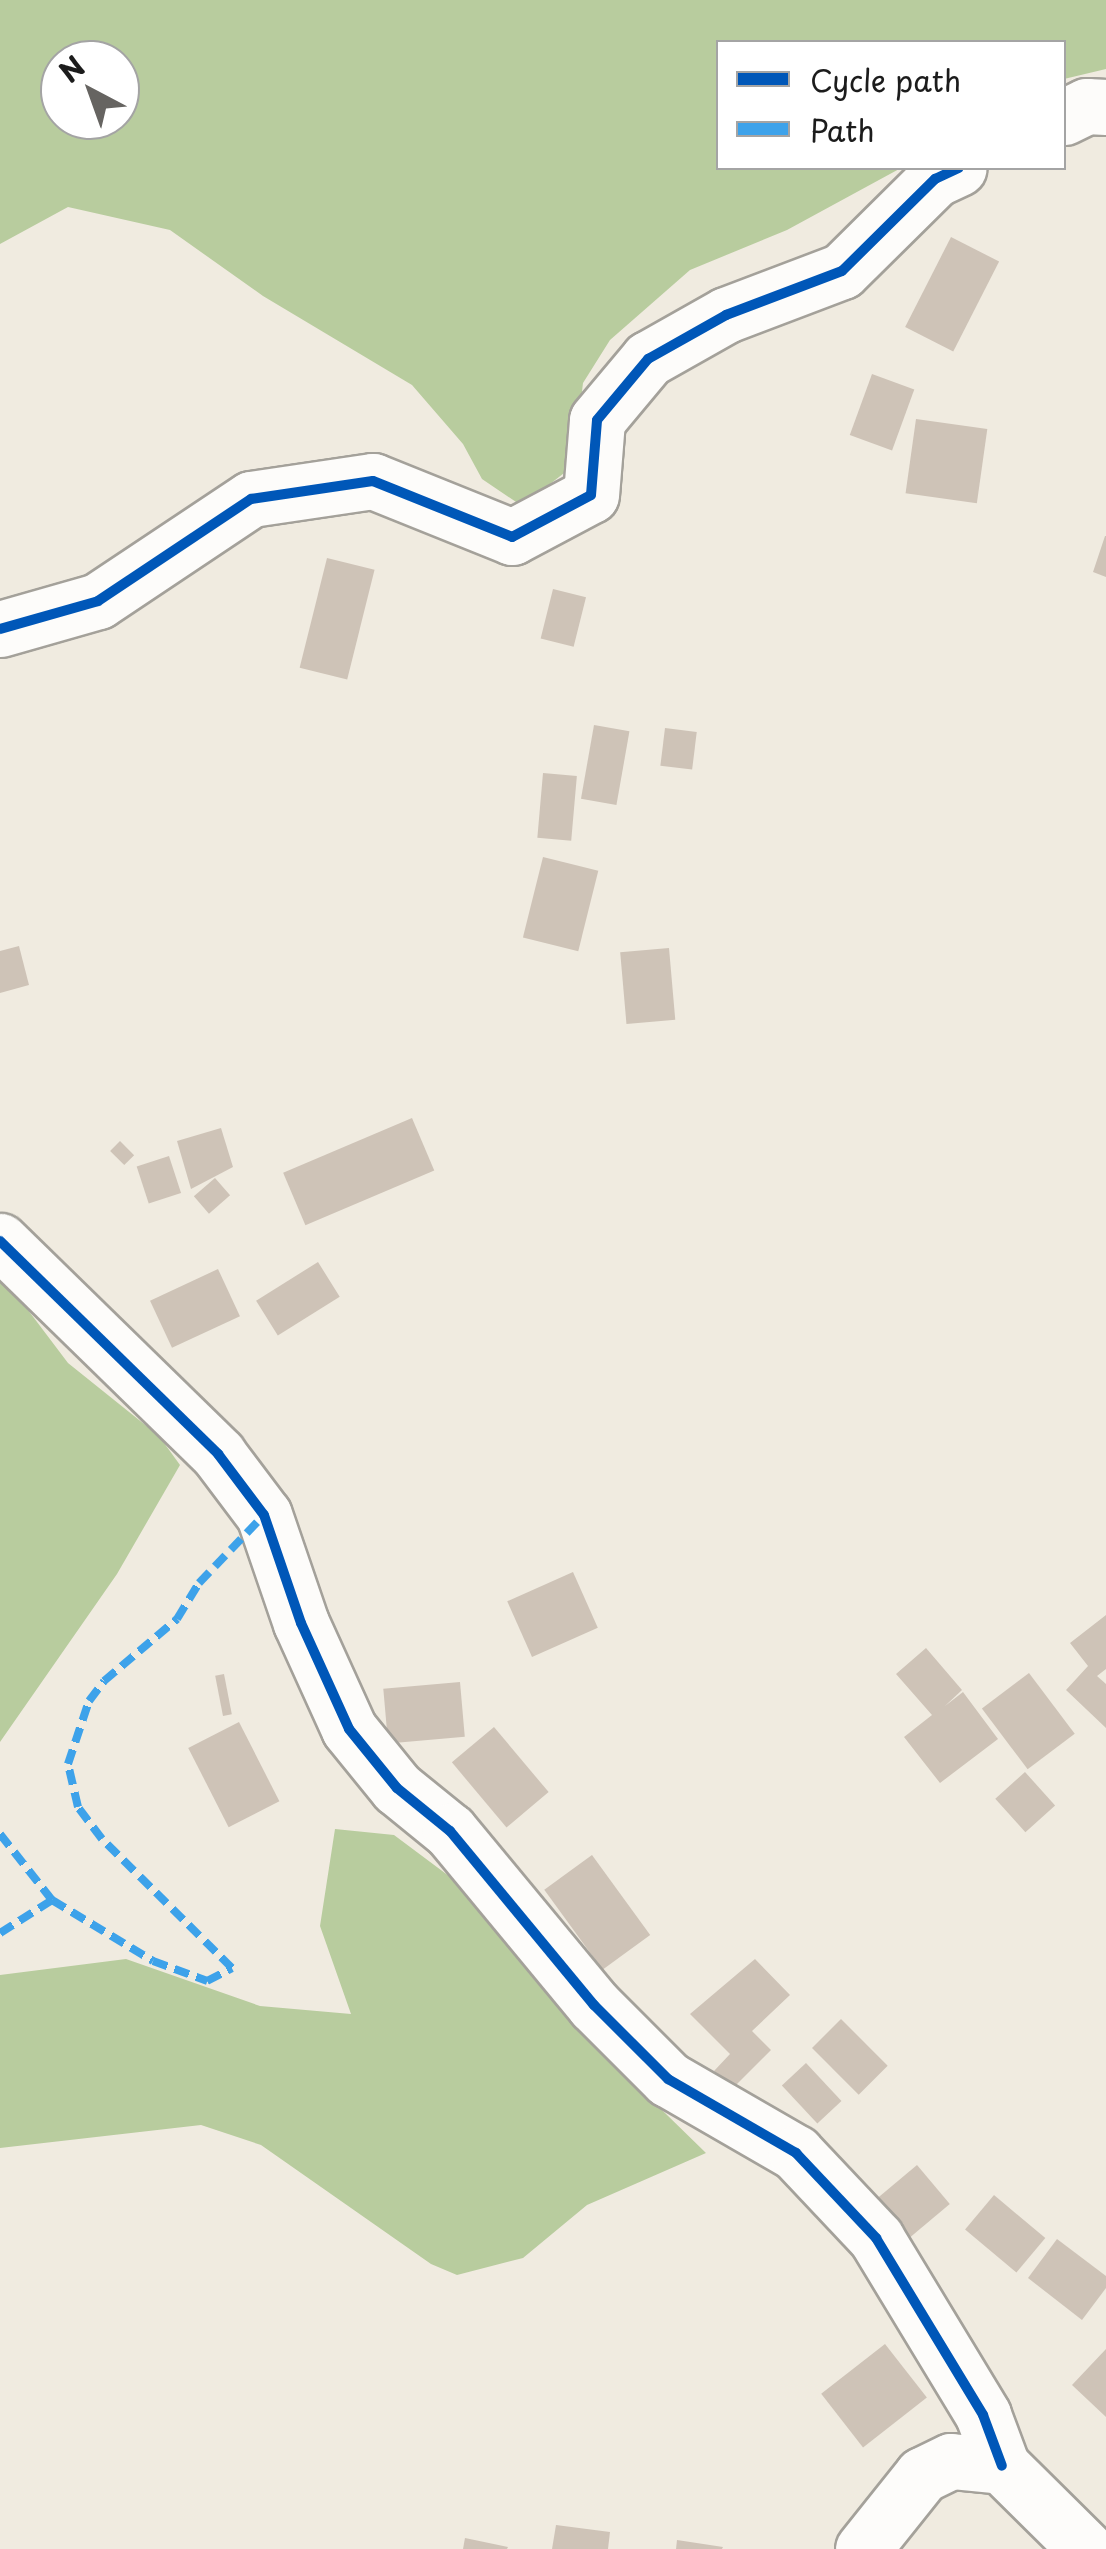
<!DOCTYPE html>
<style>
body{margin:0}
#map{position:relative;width:1106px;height:2549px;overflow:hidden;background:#f0ebe0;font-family:"Playpen Sans",sans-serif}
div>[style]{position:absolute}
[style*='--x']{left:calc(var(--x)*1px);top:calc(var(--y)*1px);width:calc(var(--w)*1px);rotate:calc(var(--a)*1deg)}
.forest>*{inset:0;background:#b8cc9e}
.building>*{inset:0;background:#cec3b7;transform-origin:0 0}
.roads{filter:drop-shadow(2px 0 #a4a19a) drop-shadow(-2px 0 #a4a19a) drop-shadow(0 2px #a4a19a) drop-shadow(0 -2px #a4a19a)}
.minor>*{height:55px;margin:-27.5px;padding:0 27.5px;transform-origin:27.5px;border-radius:27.5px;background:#fdfcfa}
.quiet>*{height:8px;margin-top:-4px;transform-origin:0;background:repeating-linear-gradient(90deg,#3da2ea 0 15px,transparent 0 23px)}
.cycleway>*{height:10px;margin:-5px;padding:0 5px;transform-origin:5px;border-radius:5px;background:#0057b8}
span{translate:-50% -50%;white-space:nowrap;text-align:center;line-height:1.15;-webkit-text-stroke:8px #fff;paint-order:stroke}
.legend{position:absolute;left:716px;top:40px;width:350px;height:130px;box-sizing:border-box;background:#fff;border:2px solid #a4a4a4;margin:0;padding:12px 18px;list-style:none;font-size:30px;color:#1c1c1c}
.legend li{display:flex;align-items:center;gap:20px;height:50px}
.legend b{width:50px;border:2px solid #a4a4a4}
.north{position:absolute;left:40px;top:40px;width:100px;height:100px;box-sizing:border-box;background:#fff;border:2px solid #a4a4a4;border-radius:50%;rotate:319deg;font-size:28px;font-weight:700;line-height:40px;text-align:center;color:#1c1c1c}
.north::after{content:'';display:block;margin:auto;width:35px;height:45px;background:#666461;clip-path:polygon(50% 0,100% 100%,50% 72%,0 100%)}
</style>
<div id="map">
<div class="forest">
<div style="clip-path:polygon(evenodd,0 0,1106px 0,1106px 69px,1064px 79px,1064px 42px,718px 42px,718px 168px,901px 168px,787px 230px,690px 270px,610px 340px,583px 383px,573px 466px,522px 506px,482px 479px,463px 444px,412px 385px,263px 296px,170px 230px,68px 207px,0 244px,0 0,60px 60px,120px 60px,120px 120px,60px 120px,60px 60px)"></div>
<div style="clip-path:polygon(0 1273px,68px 1363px,159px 1436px,180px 1465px,117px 1574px,0 1742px)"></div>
<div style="clip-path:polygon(335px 1829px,394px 1835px,465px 1888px,623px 2072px,706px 2153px,587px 2205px,523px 2258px,457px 2275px,431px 2264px,261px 2145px,201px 2125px,0 2148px,0 1975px,126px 1959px,260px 2006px,351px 2014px,320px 1926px)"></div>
</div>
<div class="building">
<div style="left:951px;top:237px;width:54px;height:101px;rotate:27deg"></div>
<div style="left:872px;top:374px;width:45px;height:65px;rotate:20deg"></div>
<div style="left:916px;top:419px;width:72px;height:75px;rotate:8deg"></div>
<div style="clip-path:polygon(1105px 536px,1106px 536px,1106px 577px,1093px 572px)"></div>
<div style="left:327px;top:558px;width:49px;height:113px;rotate:14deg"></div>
<div style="left:553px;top:589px;width:34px;height:51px;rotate:14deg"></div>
<div style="left:594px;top:725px;width:36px;height:75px;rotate:10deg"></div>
<div style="left:665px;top:728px;width:32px;height:38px;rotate:7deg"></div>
<div style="left:543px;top:773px;width:34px;height:65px;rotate:5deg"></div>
<div style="left:543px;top:857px;width:57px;height:83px;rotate:14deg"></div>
<div style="clip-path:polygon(19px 946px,29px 985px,0 993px,0 951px)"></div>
<div style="left:669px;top:948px;width:72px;height:49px;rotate:85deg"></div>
<div style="left:412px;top:1118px;width:57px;height:140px;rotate:67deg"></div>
<div style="clip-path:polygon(221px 1128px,233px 1167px,191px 1189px,177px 1141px)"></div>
<div style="left:120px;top:1141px;width:20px;height:14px;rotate:45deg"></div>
<div style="left:169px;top:1156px;width:39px;height:34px;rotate:72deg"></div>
<div style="left:215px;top:1178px;width:23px;height:28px;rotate:49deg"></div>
<div style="left:318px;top:1262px;width:41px;height:73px;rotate:58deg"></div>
<div style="left:218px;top:1269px;width:52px;height:75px;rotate:65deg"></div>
<div style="left:573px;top:1572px;width:61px;height:72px;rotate:66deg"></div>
<div style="clip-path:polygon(1106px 1615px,1106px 1669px,1097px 1676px,1106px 1684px,1106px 1728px,1066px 1690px,1088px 1666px,1070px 1643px)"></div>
<div style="clip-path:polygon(926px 1648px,962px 1690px,945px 1706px,963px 1692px,998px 1739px,940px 1783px,904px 1737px,932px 1715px,896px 1674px)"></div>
<div style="left:1029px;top:1673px;width:76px;height:59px;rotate:53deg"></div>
<div style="left:224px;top:1674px;width:41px;height:9px;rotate:79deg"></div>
<div style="left:460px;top:1682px;width:55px;height:77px;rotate:85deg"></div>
<div style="left:239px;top:1722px;width:89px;height:57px;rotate:63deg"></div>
<div style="left:494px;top:1727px;width:85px;height:55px;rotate:50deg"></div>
<div style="left:1025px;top:1772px;width:45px;height:40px;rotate:48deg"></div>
<div style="left:592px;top:1855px;width:99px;height:59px;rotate:54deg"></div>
<div style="clip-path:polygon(755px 1959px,790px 1995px,752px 2031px,771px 2050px,732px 2089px,714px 2071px,730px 2054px,690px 2014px)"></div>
<div style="left:841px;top:2019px;width:66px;height:41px;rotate:45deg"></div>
<div style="left:806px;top:2063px;width:52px;height:33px;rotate:47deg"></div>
<div style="left:917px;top:2165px;width:51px;height:58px;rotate:50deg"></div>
<div style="left:994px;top:2195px;width:67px;height:45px;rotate:40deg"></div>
<div style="clip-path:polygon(1057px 2239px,1106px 2276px,1106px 2288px,1082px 2320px,1028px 2278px)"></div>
<div style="left:885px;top:2344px;width:68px;height:81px;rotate:52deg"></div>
<div style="clip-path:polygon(1106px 2349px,1106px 2417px,1072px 2385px)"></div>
<div style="clip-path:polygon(556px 2525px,610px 2532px,608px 2549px,552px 2549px)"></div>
<div style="clip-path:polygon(465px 2538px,508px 2547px,507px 2549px,463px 2549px)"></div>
<div style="clip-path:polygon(677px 2540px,723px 2547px,722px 2549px,676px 2549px)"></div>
</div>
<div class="roads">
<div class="minor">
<div style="--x:1064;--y:117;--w:25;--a:-26"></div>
<div style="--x:1087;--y:106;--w:19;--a:3"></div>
<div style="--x:0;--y:629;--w:102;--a:-15.9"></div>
<div style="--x:98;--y:601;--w:184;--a:-33.7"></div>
<div style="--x:251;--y:499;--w:123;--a:-8.4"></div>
<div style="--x:373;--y:481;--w:150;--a:21.9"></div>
<div style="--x:512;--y:537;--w:89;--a:-28"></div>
<div style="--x:591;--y:495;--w:75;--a:-85.4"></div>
<div style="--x:597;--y:420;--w:80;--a:-50.1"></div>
<div style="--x:648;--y:359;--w:90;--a:-29.4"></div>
<div style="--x:726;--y:315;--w:124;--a:-20.8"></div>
<div style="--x:842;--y:271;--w:131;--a:-44.7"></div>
<div style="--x:935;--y:179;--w:26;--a:-25"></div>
<div style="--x:0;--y:1241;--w:305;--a:44.3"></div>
<div style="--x:218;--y:1454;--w:76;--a:53"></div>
<div style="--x:264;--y:1515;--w:114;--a:71.1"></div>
<div style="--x:301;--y:1623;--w:116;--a:65.6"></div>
<div style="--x:349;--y:1729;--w:76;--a:50.9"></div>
<div style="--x:397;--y:1788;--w:68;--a:39.1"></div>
<div style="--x:450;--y:1831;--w:226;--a:50.4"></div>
<div style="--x:594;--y:2005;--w:105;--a:45"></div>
<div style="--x:668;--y:2079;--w:148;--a:30"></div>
<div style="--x:796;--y:2153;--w:117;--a:46.7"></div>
<div style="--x:876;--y:2238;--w:207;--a:58.8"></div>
<div style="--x:983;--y:2415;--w:54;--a:69.6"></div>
<div style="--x:863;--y:2549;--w:95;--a:-51.4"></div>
<div style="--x:922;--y:2475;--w:32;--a:-26"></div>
<div style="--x:951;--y:2461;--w:51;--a:5.6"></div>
<div style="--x:1002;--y:2466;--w:118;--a:44.7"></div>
</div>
</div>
<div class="quiet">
<div style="--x:0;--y:1834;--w:84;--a:51.8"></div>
<div style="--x:0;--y:1933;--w:62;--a:-32.4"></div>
<div style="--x:52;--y:1900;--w:118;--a:31.1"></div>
<div style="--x:153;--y:1961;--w:58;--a:20.3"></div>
<div style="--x:207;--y:1981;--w:28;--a:-27"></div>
<div style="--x:232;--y:1968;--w:183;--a:-135.2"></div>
<div style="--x:102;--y:1839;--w:40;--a:-127"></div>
<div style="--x:78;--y:1807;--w:44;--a:-103.1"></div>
<div style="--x:68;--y:1764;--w:66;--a:-71.6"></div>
<div style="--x:89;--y:1701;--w:25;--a:-53"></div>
<div style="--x:104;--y:1681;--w:96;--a:-40.3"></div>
<div style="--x:177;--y:1619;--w:42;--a:-58.6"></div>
<div style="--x:199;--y:1583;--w:94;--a:-46.3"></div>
</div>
<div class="cycleway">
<div style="--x:0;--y:629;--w:102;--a:-15.9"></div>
<div style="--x:98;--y:601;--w:184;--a:-33.7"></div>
<div style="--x:251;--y:499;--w:123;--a:-8.4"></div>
<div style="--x:373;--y:481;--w:150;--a:21.9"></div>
<div style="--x:512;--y:537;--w:89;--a:-28"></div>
<div style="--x:591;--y:495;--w:75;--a:-85.4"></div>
<div style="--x:597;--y:420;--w:80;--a:-50.1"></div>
<div style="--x:648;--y:359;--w:90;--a:-29.4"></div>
<div style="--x:726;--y:315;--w:124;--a:-20.8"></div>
<div style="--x:842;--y:271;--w:131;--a:-44.7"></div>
<div style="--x:935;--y:179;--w:26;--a:-25"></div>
<div style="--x:0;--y:1241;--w:305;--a:44.3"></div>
<div style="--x:218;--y:1454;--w:76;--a:53"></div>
<div style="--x:264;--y:1515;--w:114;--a:71.1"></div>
<div style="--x:301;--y:1623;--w:116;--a:65.6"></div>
<div style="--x:349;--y:1729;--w:76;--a:50.9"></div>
<div style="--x:397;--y:1788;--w:68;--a:39.1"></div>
<div style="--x:450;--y:1831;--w:226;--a:50.4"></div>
<div style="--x:594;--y:2005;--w:105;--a:45"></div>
<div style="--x:668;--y:2079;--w:148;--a:30"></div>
<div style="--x:796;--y:2153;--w:117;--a:46.7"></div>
<div style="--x:876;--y:2238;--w:207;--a:58.8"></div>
<div style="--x:983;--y:2415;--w:54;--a:69.6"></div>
</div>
<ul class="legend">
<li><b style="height:12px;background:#0057b8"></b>Cycle path</li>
<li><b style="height:12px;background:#3da2ea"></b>Path</li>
</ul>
<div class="north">N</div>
</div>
